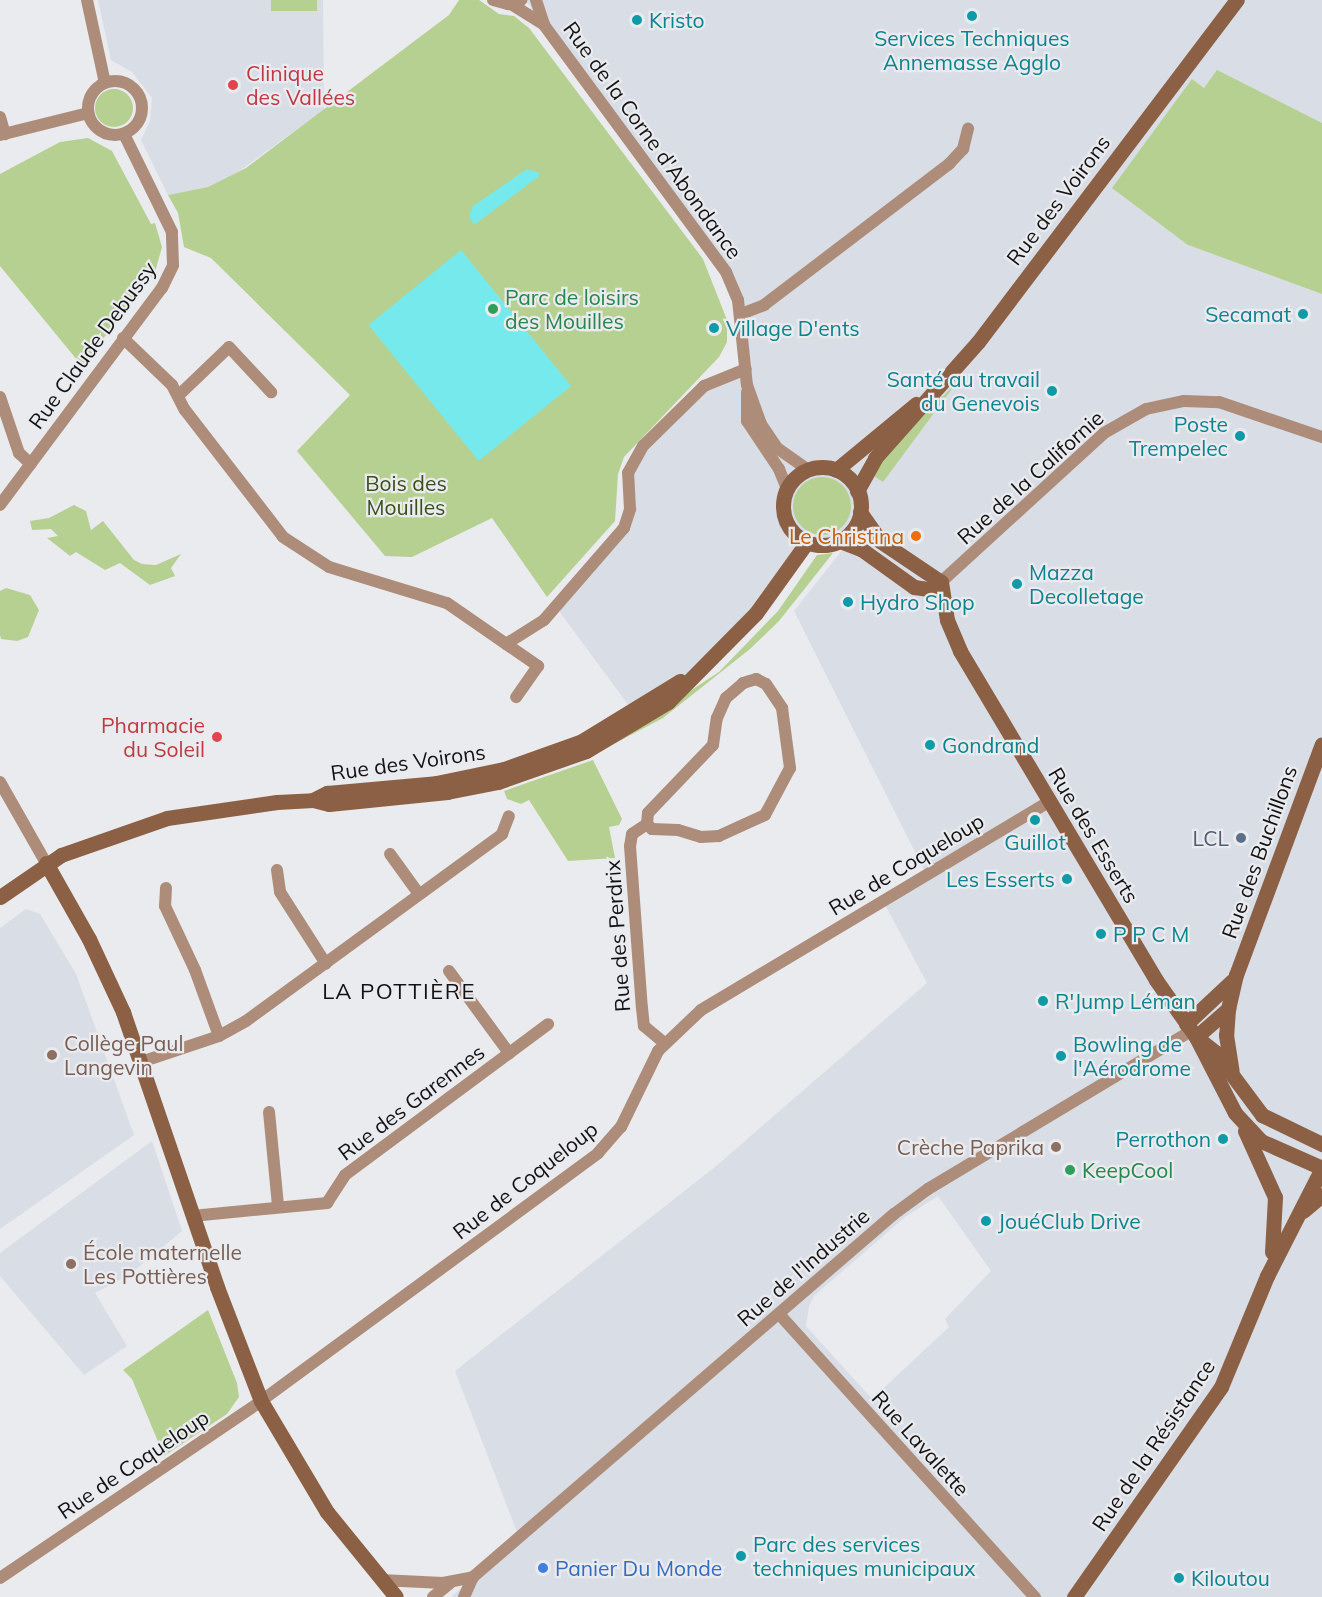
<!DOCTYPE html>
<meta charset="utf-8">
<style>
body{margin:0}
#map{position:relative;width:1322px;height:1597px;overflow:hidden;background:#eaebee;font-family:Mulish,sans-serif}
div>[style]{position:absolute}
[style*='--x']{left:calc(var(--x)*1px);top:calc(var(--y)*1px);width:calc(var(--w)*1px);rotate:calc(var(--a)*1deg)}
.built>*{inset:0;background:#d8dde6}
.green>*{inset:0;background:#b6d091;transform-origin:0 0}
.round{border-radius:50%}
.water>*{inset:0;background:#76e9ec;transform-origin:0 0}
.street>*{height:12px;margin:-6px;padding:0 6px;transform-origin:6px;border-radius:6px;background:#ad8d7a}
.street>.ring{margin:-6px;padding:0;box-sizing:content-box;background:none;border:12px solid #ad8d7a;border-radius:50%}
.secondary>*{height:15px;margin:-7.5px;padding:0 7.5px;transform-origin:7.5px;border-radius:7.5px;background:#8c6044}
.secondary>.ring{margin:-7.5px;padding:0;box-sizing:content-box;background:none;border:15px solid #8c6044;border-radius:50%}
.dots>*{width:16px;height:16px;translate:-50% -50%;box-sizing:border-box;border:3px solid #eaebee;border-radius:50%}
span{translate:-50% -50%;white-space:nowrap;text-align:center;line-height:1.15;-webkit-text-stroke:4.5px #eaebee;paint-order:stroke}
.culture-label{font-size:21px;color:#0d838f}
.left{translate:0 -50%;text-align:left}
.right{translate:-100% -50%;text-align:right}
.health-label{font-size:21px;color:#be3a42}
.street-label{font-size:21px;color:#121213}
.leisure-label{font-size:21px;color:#27864d}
.park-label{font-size:21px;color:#3b4f1a}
.food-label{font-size:21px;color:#c56008}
.service-label{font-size:21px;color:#4e5e75}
.education-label{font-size:21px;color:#785e54}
.shop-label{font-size:21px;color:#366cbe}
.neighbourhood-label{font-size:22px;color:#121213;letter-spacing:1.5px}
</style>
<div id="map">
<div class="built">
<div style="clip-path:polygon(98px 0,323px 0,324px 110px,235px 174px,208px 187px,168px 195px,141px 140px,150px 121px,152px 98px,132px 72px,111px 60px)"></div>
<div style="clip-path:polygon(evenodd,525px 0,1322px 0,1322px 123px,1204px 88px,1192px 79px,1188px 245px,1322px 294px,1322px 1597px,451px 1597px,519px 1537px,455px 1371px,715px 1167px,927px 983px,883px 901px,926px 874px,794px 611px,843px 549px,803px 548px,763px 604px,638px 718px,556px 607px,624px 528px,631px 464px,704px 386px,746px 369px,738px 300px,622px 126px,525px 0,938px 1196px,991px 1271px,945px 1319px,949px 1327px,872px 1399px,806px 1326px,809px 1306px,814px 1296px,905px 1217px,938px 1196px)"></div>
<div style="clip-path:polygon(26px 909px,40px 914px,76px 974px,134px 1135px,0 1229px,0 928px)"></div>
<div style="clip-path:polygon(152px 1141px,182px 1231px,129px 1275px,95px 1293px,127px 1346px,84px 1375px,0 1276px,0 1253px)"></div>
</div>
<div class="green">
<div style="left:271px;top:0;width:46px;height:11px"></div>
<div style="clip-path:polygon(459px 0,479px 0,499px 14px,514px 16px,529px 28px,703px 259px,727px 320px,727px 342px,719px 357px,624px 457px,618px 474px,615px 521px,547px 597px,492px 518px,412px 557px,385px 556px,297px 451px,350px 395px,211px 258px,184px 247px,178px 213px,168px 195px,208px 187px,246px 168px,449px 15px)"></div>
<div style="clip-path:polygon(1217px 70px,1322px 123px,1322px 294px,1188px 245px,1112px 188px,1192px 79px,1204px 88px)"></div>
<div class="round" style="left:95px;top:89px;width:38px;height:38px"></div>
<div style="clip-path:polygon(88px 138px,112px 151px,151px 224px,155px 223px,162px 247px,155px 272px,82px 366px,0 266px,0 174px,60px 142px)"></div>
<div style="clip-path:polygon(957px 382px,883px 482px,871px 474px,881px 459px)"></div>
<div class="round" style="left:793px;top:477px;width:58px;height:58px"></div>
<div style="clip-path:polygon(74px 505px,86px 511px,91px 530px,103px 521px,134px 560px,142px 564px,156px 565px,181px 554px,171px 568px,175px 576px,150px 585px,120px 563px,105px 570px,76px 552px,70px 556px,47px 538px,58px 536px,51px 529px,32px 530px,30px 521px,49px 518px)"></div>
<div style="clip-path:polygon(833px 553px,779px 621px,750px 649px,663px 718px,591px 756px,719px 672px,778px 611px,817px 555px)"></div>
<div style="clip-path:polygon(6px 588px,30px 595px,39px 610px,28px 637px,17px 641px,1px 639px,0 635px,0 591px)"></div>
<div style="clip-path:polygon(593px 760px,622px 819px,619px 825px,609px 827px,615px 858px,568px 861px,529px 800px,521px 804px,507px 799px,504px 791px)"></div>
<div style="clip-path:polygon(208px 1310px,237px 1383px,239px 1397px,227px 1414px,164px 1456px,132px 1379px,123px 1370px)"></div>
</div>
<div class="water">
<div style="clip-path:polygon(527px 169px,540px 173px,538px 177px,474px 225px,469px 216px,473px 206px)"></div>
<div style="left:461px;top:250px;width:175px;height:119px;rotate:51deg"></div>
</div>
<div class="street">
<div style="--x:87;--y:0;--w:85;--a:77.8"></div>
<div style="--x:493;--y:0;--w:16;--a:15"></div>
<div style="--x:508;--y:4;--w:14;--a:-17"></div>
<div style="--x:536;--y:0;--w:26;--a:72"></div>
<div style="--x:544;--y:25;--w:307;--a:53.6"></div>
<div style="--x:726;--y:272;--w:30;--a:67"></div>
<div style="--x:738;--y:300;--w:85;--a:84"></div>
<div style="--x:747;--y:385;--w:41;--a:70.3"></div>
<div style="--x:761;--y:424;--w:29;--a:56"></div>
<div style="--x:777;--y:448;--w:39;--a:35"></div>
<div style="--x:511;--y:4;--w:39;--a:32"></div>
<div class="ring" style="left:88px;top:81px;width:42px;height:42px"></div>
<div style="--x:0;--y:117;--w:18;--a:74"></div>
<div style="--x:0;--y:135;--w:91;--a:-14"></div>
<div style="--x:741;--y:314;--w:25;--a:-21"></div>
<div style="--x:764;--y:305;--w:233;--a:-37.3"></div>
<div style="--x:949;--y:164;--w:21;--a:-47"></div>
<div style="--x:963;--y:149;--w:21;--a:-76"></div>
<div style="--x:123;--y:338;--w:68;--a:43.8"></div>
<div style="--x:172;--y:385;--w:28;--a:63"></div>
<div style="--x:185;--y:410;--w:160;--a:52.3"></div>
<div style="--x:283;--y:537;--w:55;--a:33.1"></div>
<div style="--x:329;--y:567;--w:123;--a:17"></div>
<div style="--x:447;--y:603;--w:111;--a:34.7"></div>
<div style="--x:538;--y:666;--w:38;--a:125"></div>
<div style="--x:747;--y:392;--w:29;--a:90"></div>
<div style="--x:747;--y:421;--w:58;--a:56.3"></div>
<div style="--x:779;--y:469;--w:22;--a:68"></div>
<div style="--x:179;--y:395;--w:69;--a:-43.8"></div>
<div style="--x:229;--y:347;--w:62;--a:47"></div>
<div style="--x:0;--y:397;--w:59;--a:71.3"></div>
<div style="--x:19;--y:453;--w:16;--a:43"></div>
<div style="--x:0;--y:505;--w:271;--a:-53.3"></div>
<div style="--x:162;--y:288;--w:25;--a:-64"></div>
<div style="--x:173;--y:265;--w:33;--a:-92"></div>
<div style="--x:172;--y:232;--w:109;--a:-116.1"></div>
<div style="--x:941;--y:582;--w:221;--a:-42.4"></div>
<div style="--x:1104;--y:433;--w:48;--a:-29.7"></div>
<div style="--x:1146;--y:409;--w:39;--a:-12"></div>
<div style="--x:1184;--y:401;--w:35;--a:2"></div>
<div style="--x:1219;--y:402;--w:109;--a:18.8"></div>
<div style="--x:506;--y:644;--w:45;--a:-32.3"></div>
<div style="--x:544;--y:620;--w:122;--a:-49"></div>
<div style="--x:624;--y:528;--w:20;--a:-72"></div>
<div style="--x:630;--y:509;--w:36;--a:-93"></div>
<div style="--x:628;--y:473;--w:31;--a:-61"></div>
<div style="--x:643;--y:446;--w:86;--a:-44.5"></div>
<div style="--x:704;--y:386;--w:45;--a:-22"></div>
<div style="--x:756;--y:679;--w:11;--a:27"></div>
<div style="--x:766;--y:684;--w:29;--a:56"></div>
<div style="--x:782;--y:708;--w:61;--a:82.4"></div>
<div style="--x:790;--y:768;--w:53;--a:118"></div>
<div style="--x:765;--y:815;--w:51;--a:155.5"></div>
<div style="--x:719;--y:836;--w:18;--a:177"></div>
<div style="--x:701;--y:837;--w:24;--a:-163"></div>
<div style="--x:678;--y:830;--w:26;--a:-178"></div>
<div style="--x:652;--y:829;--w:7;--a:-135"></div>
<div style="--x:647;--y:824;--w:11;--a:-85"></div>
<div style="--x:648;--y:813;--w:94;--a:-46.3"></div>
<div style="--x:713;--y:745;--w:27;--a:-82"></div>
<div style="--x:717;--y:718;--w:22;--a:-66"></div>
<div style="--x:726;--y:698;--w:23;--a:-41"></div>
<div style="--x:743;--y:683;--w:14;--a:-17"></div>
<div style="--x:0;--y:782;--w:93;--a:60.4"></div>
<div style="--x:647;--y:824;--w:18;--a:146"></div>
<div style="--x:632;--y:834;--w:12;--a:99"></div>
<div style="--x:630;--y:846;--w:162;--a:85.8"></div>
<div style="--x:642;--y:1008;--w:18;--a:84"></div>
<div style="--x:644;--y:1026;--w:26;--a:40"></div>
<div style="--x:390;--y:854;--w:49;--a:54.1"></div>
<div style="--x:277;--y:870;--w:22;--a:82"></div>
<div style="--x:280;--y:892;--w:85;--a:57.4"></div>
<div style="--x:166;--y:888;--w:18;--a:93"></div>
<div style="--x:165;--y:906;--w:71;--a:64.9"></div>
<div style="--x:195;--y:970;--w:70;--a:70"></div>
<div style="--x:449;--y:971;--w:102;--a:53.8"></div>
<div style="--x:141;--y:1062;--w:82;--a:-18.4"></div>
<div style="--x:219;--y:1036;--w:31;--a:-29"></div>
<div style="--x:246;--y:1021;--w:317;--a:-36.1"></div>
<div style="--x:502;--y:834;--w:19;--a:-69"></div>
<div style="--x:269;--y:1112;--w:94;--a:84.5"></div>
<div style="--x:192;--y:1216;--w:136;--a:-5.5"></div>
<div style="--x:327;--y:1203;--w:33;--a:-57"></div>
<div style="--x:345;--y:1175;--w:253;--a:-36.6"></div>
<div style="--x:779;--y:1314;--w:382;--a:47.9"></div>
<div style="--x:0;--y:1578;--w:315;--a:-34.1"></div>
<div style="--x:261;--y:1401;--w:418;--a:-36.3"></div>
<div style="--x:598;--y:1153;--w:35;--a:-49"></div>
<div style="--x:621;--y:1127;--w:85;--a:-64"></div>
<div style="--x:658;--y:1051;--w:59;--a:-43.6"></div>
<div style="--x:701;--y:1010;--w:407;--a:-30.9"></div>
<div style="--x:381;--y:1580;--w:62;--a:2.8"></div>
<div style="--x:443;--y:1583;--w:31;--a:-11"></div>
<div style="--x:433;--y:1597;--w:22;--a:-39"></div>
<div style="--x:464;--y:1597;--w:22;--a:-66"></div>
<div style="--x:473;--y:1577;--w:556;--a:-40.77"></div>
<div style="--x:894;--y:1214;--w:42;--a:-36.3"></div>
<div style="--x:928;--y:1189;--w:307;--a:-31"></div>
</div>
<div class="secondary">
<div class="ring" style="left:783px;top:467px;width:63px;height:63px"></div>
<div style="--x:836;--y:470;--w:104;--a:-39.5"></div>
<div style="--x:857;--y:491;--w:38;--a:-61"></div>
<div style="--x:875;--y:458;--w:155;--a:-48.4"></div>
<div style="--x:978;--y:342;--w:429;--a:-52.9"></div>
<div style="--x:860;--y:512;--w:35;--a:55"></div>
<div style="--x:880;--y:541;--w:73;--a:33.9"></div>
<div style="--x:840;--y:541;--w:22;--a:21"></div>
<div style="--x:861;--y:549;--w:65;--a:35.6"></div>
<div style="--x:914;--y:587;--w:15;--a:8"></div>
<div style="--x:929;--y:589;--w:14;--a:-30"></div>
<div style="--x:941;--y:582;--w:38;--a:81"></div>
<div style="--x:947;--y:620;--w:34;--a:67"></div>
<div style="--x:960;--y:651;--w:383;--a:59.2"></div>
<div style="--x:1156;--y:980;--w:70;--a:54.9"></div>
<div style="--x:1196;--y:1037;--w:85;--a:62.8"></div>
<div style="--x:1235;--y:1113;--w:38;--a:47"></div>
<div style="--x:1261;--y:1141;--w:67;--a:23.9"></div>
<div style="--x:313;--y:800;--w:16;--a:-27"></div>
<div style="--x:327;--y:793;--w:109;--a:-5.2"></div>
<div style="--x:436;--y:783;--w:69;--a:-11.6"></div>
<div style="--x:504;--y:769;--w:83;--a:-19.7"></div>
<div style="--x:582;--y:741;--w:115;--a:-31.5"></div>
<div style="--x:46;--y:863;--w:87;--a:60.5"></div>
<div style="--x:89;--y:939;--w:81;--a:65"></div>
<div style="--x:123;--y:1012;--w:291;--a:71.1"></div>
<div style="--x:217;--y:1287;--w:122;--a:68.9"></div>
<div style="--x:261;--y:1401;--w:129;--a:59.3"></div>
<div style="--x:327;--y:1512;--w:109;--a:50.9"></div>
<div style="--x:0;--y:897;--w:74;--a:-34.5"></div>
<div style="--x:61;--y:855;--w:112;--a:-19.2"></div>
<div style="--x:167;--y:818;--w:111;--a:-8.3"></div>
<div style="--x:277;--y:802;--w:36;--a:-3"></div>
<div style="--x:313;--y:800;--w:16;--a:14"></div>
<div style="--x:329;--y:804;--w:119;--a:-5.8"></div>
<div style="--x:447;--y:792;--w:52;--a:-11.1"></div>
<div style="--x:498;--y:782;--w:93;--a:-19.4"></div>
<div style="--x:586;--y:751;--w:96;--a:-30.9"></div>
<div style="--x:668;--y:702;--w:125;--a:-45.3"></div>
<div style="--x:756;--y:613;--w:87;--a:-54.3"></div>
<div style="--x:1228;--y:1009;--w:26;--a:94"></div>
<div style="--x:1226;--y:1035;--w:36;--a:81"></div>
<div style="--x:1186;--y:1024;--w:63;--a:-43.1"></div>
<div style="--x:1196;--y:1037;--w:43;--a:-41.2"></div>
<div style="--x:1228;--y:1009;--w:35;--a:-77"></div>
<div style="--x:1236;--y:975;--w:246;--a:-69.6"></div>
<div style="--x:1201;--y:1041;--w:18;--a:38"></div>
<div style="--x:1215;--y:1052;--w:79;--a:53.3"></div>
<div style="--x:1262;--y:1115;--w:67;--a:25.8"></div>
<div style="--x:1245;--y:1131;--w:72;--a:65.6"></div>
<div style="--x:1275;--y:1197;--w:55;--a:93.1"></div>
<div style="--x:1303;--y:1211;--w:25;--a:-40"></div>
<div style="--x:1074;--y:1597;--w:256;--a:-55"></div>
<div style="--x:1221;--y:1387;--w:120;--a:-67.5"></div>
<div style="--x:1267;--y:1276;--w:121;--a:-63"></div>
</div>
<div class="dots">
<div style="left:972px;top:16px;background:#0f9aa8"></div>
<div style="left:637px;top:20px;background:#0f9aa8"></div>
<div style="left:233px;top:85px;background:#e0444e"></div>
<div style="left:493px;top:309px;background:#2e9e5b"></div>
<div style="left:1303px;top:314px;background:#0f9aa8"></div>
<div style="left:714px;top:328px;background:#0f9aa8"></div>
<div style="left:1052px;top:391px;background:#0f9aa8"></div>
<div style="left:1240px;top:436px;background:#0f9aa8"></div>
<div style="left:916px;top:536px;background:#e8710a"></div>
<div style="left:1017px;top:584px;background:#0f9aa8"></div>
<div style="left:848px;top:602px;background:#0f9aa8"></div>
<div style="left:217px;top:737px;background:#e0444e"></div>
<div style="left:930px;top:745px;background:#0f9aa8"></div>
<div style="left:1035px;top:820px;background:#0f9aa8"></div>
<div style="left:1241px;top:838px;background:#5c6f8a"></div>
<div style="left:1067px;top:879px;background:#0f9aa8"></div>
<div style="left:1101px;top:934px;background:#0f9aa8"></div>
<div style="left:1043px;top:1001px;background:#0f9aa8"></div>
<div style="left:52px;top:1055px;background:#8d6e63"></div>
<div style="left:1061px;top:1056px;background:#0f9aa8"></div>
<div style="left:1223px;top:1139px;background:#0f9aa8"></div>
<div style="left:1056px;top:1147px;background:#8d6e63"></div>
<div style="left:1070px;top:1170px;background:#2e9e5b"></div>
<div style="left:986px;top:1221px;background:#0f9aa8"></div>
<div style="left:71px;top:1264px;background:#8d6e63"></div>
<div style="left:741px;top:1556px;background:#0f9aa8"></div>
<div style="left:543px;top:1568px;background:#3f7fe0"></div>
<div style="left:1179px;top:1578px;background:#0f9aa8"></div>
</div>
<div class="culture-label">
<span class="left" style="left:649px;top:20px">Kristo</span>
<span style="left:972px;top:50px">Services Techniques<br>Annemasse Agglo</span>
<span class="right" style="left:1291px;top:314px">Secamat</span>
<span class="left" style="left:726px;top:328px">Village D'ents</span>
<span class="right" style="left:1040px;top:391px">Santé au travail<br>du Genevois</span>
<span class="right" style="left:1228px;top:436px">Poste<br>Trempelec</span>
<span class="left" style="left:1029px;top:584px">Mazza<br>Decolletage</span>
<span class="left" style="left:860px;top:602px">Hydro Shop</span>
<span class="left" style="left:942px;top:745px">Gondrand</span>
<span style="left:1035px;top:842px">Guillot</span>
<span class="right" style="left:1055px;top:879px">Les Esserts</span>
<span class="left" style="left:1113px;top:934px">P P C M</span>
<span class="left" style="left:1055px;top:1001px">R'Jump Léman</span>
<span class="left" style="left:1073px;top:1056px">Bowling de<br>l'Aérodrome</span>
<span class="right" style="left:1211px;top:1139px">Perrothon</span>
<span class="left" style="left:998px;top:1221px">JouéClub Drive</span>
<span class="left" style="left:753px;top:1556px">Parc des services<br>techniques municipaux</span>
<span class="left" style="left:1191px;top:1578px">Kiloutou</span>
</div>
<div class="health-label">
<span class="left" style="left:246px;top:85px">Clinique<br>des Vallées</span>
<span class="right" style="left:205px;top:737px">Pharmacie<br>du Soleil</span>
</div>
<div class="street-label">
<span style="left:653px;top:140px;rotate:54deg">Rue de la Corne d'Abondance</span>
<span style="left:1058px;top:200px;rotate:-53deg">Rue des Voirons</span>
<span style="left:92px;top:345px;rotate:-54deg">Rue Claude Debussy</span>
<span style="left:1030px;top:477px;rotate:-42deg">Rue de la Californie</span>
<span style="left:408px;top:762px;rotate:-8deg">Rue des Voirons</span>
<span style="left:1094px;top:835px;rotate:59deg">Rue des Esserts</span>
<span style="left:1259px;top:852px;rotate:-70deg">Rue des Buchillons</span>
<span style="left:906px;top:864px;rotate:-31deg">Rue de Coqueloup</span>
<span style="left:617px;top:936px;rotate:-94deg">Rue des Perdrix</span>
<span style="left:411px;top:1102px;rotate:-37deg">Rue des Garennes</span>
<span style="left:525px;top:1180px;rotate:-38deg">Rue de Coqueloup</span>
<span style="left:803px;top:1267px;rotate:-41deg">Rue de l'Industrie</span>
<span style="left:921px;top:1443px;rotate:48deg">Rue Lavalette</span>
<span style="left:1153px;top:1445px;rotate:-56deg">Rue de la Résistance</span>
<span style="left:133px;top:1464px;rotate:-34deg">Rue de Coqueloup</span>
</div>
<div class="leisure-label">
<span class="left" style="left:505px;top:309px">Parc de loisirs<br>des Mouilles</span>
<span class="left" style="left:1082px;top:1170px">KeepCool</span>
</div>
<div class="park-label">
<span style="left:406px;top:495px">Bois des<br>Mouilles</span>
</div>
<div class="food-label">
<span class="right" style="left:904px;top:536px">Le Christina</span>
</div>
<div class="service-label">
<span class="right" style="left:1229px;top:838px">LCL</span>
</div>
<div class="education-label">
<span class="left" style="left:64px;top:1055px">Collège Paul<br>Langevin</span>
<span class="right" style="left:1044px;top:1147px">Crèche Paprika</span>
<span class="left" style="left:83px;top:1264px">École maternelle<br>Les Pottières</span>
</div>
<div class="shop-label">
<span class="left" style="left:555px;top:1568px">Panier Du Monde</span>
</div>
<div class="neighbourhood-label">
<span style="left:399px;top:992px">LA POTTIÈRE</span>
</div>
</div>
